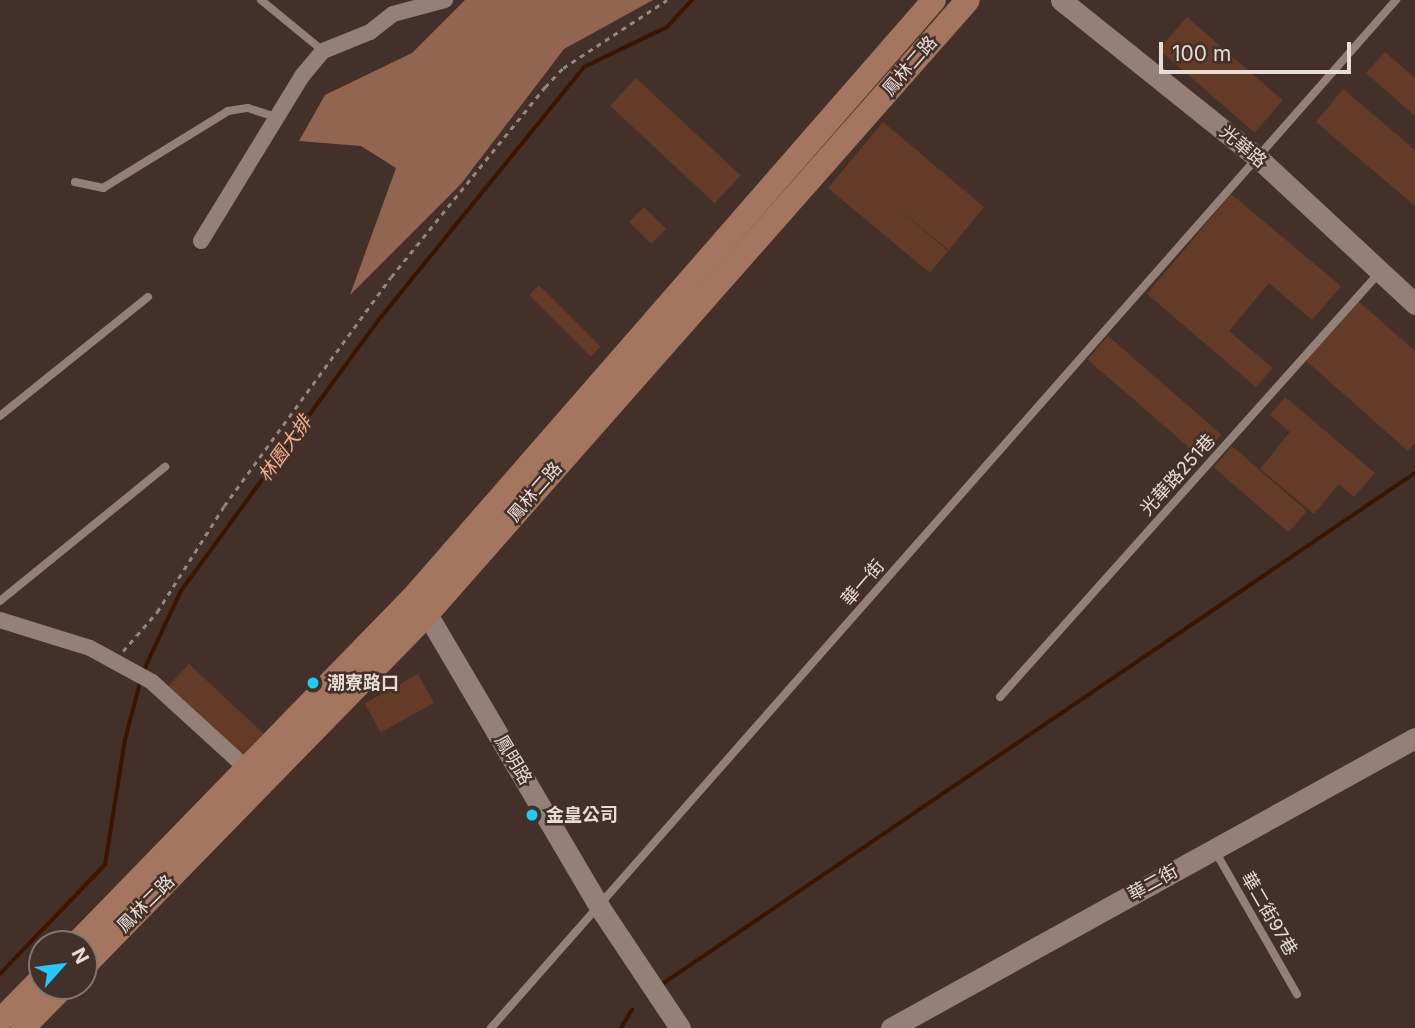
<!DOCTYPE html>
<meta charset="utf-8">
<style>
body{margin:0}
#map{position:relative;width:1415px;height:1028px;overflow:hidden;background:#433129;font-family:Inter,"Noto Sans TC",sans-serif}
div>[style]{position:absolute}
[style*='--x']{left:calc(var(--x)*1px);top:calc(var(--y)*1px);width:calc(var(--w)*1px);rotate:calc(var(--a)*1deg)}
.forest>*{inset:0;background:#916550}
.stream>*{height:3.5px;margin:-1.75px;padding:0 1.75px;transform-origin:1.75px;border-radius:1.75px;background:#391502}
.building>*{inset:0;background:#633b27;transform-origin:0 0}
.path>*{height:2.5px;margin-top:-1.25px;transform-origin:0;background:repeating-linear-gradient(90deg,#958780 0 5px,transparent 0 10px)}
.lane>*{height:8px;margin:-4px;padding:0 4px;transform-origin:4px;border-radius:4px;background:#958077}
.street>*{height:16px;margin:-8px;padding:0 8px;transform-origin:8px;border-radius:8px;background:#958077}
.secondary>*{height:21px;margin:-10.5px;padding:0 10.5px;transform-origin:10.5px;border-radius:10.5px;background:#958077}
.primary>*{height:24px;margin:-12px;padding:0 12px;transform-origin:12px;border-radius:12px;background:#a47660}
.dots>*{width:19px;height:19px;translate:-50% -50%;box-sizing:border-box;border:4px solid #433129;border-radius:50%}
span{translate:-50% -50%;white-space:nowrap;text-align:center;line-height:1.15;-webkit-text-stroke:5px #433129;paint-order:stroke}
.street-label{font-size:18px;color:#e7dcd6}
.poi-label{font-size:18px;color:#e7dcd6;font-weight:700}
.left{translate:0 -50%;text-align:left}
.water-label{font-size:19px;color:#f6af8e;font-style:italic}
.north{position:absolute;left:28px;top:930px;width:70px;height:70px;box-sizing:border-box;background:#433129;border:2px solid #85756e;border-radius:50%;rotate:62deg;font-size:19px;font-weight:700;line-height:28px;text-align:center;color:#e7dcd6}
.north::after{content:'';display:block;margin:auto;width:24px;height:32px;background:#21c9fd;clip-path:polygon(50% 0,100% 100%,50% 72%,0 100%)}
.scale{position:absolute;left:1159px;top:42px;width:192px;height:32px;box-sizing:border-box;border:4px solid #e7dcd6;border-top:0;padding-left:9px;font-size:21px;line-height:24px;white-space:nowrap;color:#e7dcd6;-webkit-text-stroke:5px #433129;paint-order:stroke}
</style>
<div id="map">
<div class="forest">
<div style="clip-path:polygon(465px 0,653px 0,564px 49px,461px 184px,350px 295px,396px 168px,361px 146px,299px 141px,325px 95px,412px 53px)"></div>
</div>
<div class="stream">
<div style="--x:143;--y:672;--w:89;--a:-64.9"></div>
<div style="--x:181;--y:591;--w:333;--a:-53.9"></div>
<div style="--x:377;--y:322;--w:328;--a:-50.9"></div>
<div style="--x:584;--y:67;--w:92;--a:-25.7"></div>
<div style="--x:667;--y:27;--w:37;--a:-47"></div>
<div style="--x:0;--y:974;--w:151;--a:-46.1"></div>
<div style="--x:105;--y:865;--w:127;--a:-80.9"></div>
<div style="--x:125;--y:740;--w:59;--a:-75.3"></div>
<div style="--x:664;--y:983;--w:908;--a:-34.18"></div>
<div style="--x:621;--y:1028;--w:21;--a:-59"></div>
</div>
<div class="building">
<div style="left:1187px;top:17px;width:127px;height:43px;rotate:41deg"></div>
<div style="clip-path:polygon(1385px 52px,1415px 78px,1415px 116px,1366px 73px)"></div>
<div style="left:636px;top:78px;width:143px;height:38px;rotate:43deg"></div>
<div style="clip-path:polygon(1343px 89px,1415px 150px,1415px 206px,1316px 122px)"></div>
<div style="clip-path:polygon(883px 122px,984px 207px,949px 250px,896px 207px,948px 251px,930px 273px,828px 188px)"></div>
<div style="clip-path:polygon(1231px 194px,1341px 286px,1312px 320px,1269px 283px,1229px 331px,1273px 368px,1256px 387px,1147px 294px)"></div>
<div style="left:644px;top:207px;width:31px;height:21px;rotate:45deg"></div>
<div style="left:539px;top:285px;width:87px;height:14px;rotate:45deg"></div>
<div style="clip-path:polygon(1357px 300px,1415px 351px,1415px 443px,1408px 451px,1304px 359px)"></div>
<div style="left:1108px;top:336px;width:150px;height:31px;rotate:41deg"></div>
<div style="clip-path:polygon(1285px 397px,1375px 473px,1354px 497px,1339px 484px,1314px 514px,1260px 469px,1290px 432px,1270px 415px)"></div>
<div style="left:1232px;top:446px;width:99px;height:28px;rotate:41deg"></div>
<div style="left:189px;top:664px;width:102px;height:32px;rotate:43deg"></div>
<div style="left:418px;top:674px;width:33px;height:61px;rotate:61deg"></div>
</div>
<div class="path">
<div style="--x:123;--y:651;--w:52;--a:-48.9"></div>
<div style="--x:157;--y:612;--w:125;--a:-57.7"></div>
<div style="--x:224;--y:506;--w:283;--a:-53.9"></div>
<div style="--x:391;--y:277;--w:245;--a:-51"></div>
<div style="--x:545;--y:87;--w:26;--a:-47"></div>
<div style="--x:563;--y:68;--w:124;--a:-33.2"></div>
</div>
<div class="lane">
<div style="--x:261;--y:0;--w:80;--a:39.4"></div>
<div style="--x:75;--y:182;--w:29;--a:12"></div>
<div style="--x:103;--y:188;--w:147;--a:-31.6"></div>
<div style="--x:228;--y:111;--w:20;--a:-9"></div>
<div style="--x:248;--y:108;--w:32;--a:18"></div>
<div style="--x:0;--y:416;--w:190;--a:-38.8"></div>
<div style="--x:0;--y:601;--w:213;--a:-39.1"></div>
<div style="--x:1000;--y:697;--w:569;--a:-48.21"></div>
<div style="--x:1215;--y:851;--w:165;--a:60.2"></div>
<div style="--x:491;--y:1028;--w:1370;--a:-48.64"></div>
</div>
<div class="street">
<div style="--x:201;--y:241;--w:193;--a:-58.5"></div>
<div style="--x:302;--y:76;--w:33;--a:-50"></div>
<div style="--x:323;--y:51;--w:51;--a:-22"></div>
<div style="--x:370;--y:32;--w:29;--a:-38"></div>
<div style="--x:393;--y:14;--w:54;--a:-15.1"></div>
<div style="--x:0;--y:620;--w:94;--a:17.3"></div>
<div style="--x:90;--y:648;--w:71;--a:28.7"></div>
<div style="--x:152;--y:682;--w:138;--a:42.4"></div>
</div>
<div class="secondary">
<div style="--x:1061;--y:0;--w:251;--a:38.7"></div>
<div style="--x:1257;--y:157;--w:216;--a:42.9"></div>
<div style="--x:415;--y:604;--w:16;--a:40"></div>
<div style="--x:427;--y:614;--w:341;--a:59.5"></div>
<div style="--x:600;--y:908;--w:144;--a:56.3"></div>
<div style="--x:891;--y:1028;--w:599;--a:-28.96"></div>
</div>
<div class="primary">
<div style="--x:76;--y:944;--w:480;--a:-45.8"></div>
<div style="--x:411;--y:600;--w:796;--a:-48.92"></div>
<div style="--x:84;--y:966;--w:491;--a:-45.7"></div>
<div style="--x:427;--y:614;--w:818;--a:-48.62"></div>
<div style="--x:0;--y:1021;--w:60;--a:-45.7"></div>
<div style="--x:23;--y:1028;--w:59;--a:-45.7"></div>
</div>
<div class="dots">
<div style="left:313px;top:683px;background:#21c9fd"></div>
<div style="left:532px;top:815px;background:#21c9fd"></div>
</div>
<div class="street-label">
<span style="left:910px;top:66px;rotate:-49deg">鳳林二路</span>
<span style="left:1243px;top:147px;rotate:40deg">光華路</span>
<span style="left:1178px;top:475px;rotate:-48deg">光華路251巷</span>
<span style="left:535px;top:492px;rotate:-49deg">鳳林二路</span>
<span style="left:863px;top:583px;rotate:-49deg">華一街</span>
<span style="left:513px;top:760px;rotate:59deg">鳳明路</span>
<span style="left:1153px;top:883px;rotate:-29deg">華二街</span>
<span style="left:146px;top:904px;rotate:-45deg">鳳林二路</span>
<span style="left:1269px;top:914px;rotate:60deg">華二街97巷</span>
</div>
<div class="poi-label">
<span class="left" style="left:327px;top:683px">潮寮路口</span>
<span class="left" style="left:546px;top:815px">金皇公司</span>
</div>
<div class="water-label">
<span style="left:285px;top:449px;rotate:-54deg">林園大排</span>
</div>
<div class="north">N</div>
<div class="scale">100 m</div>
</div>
